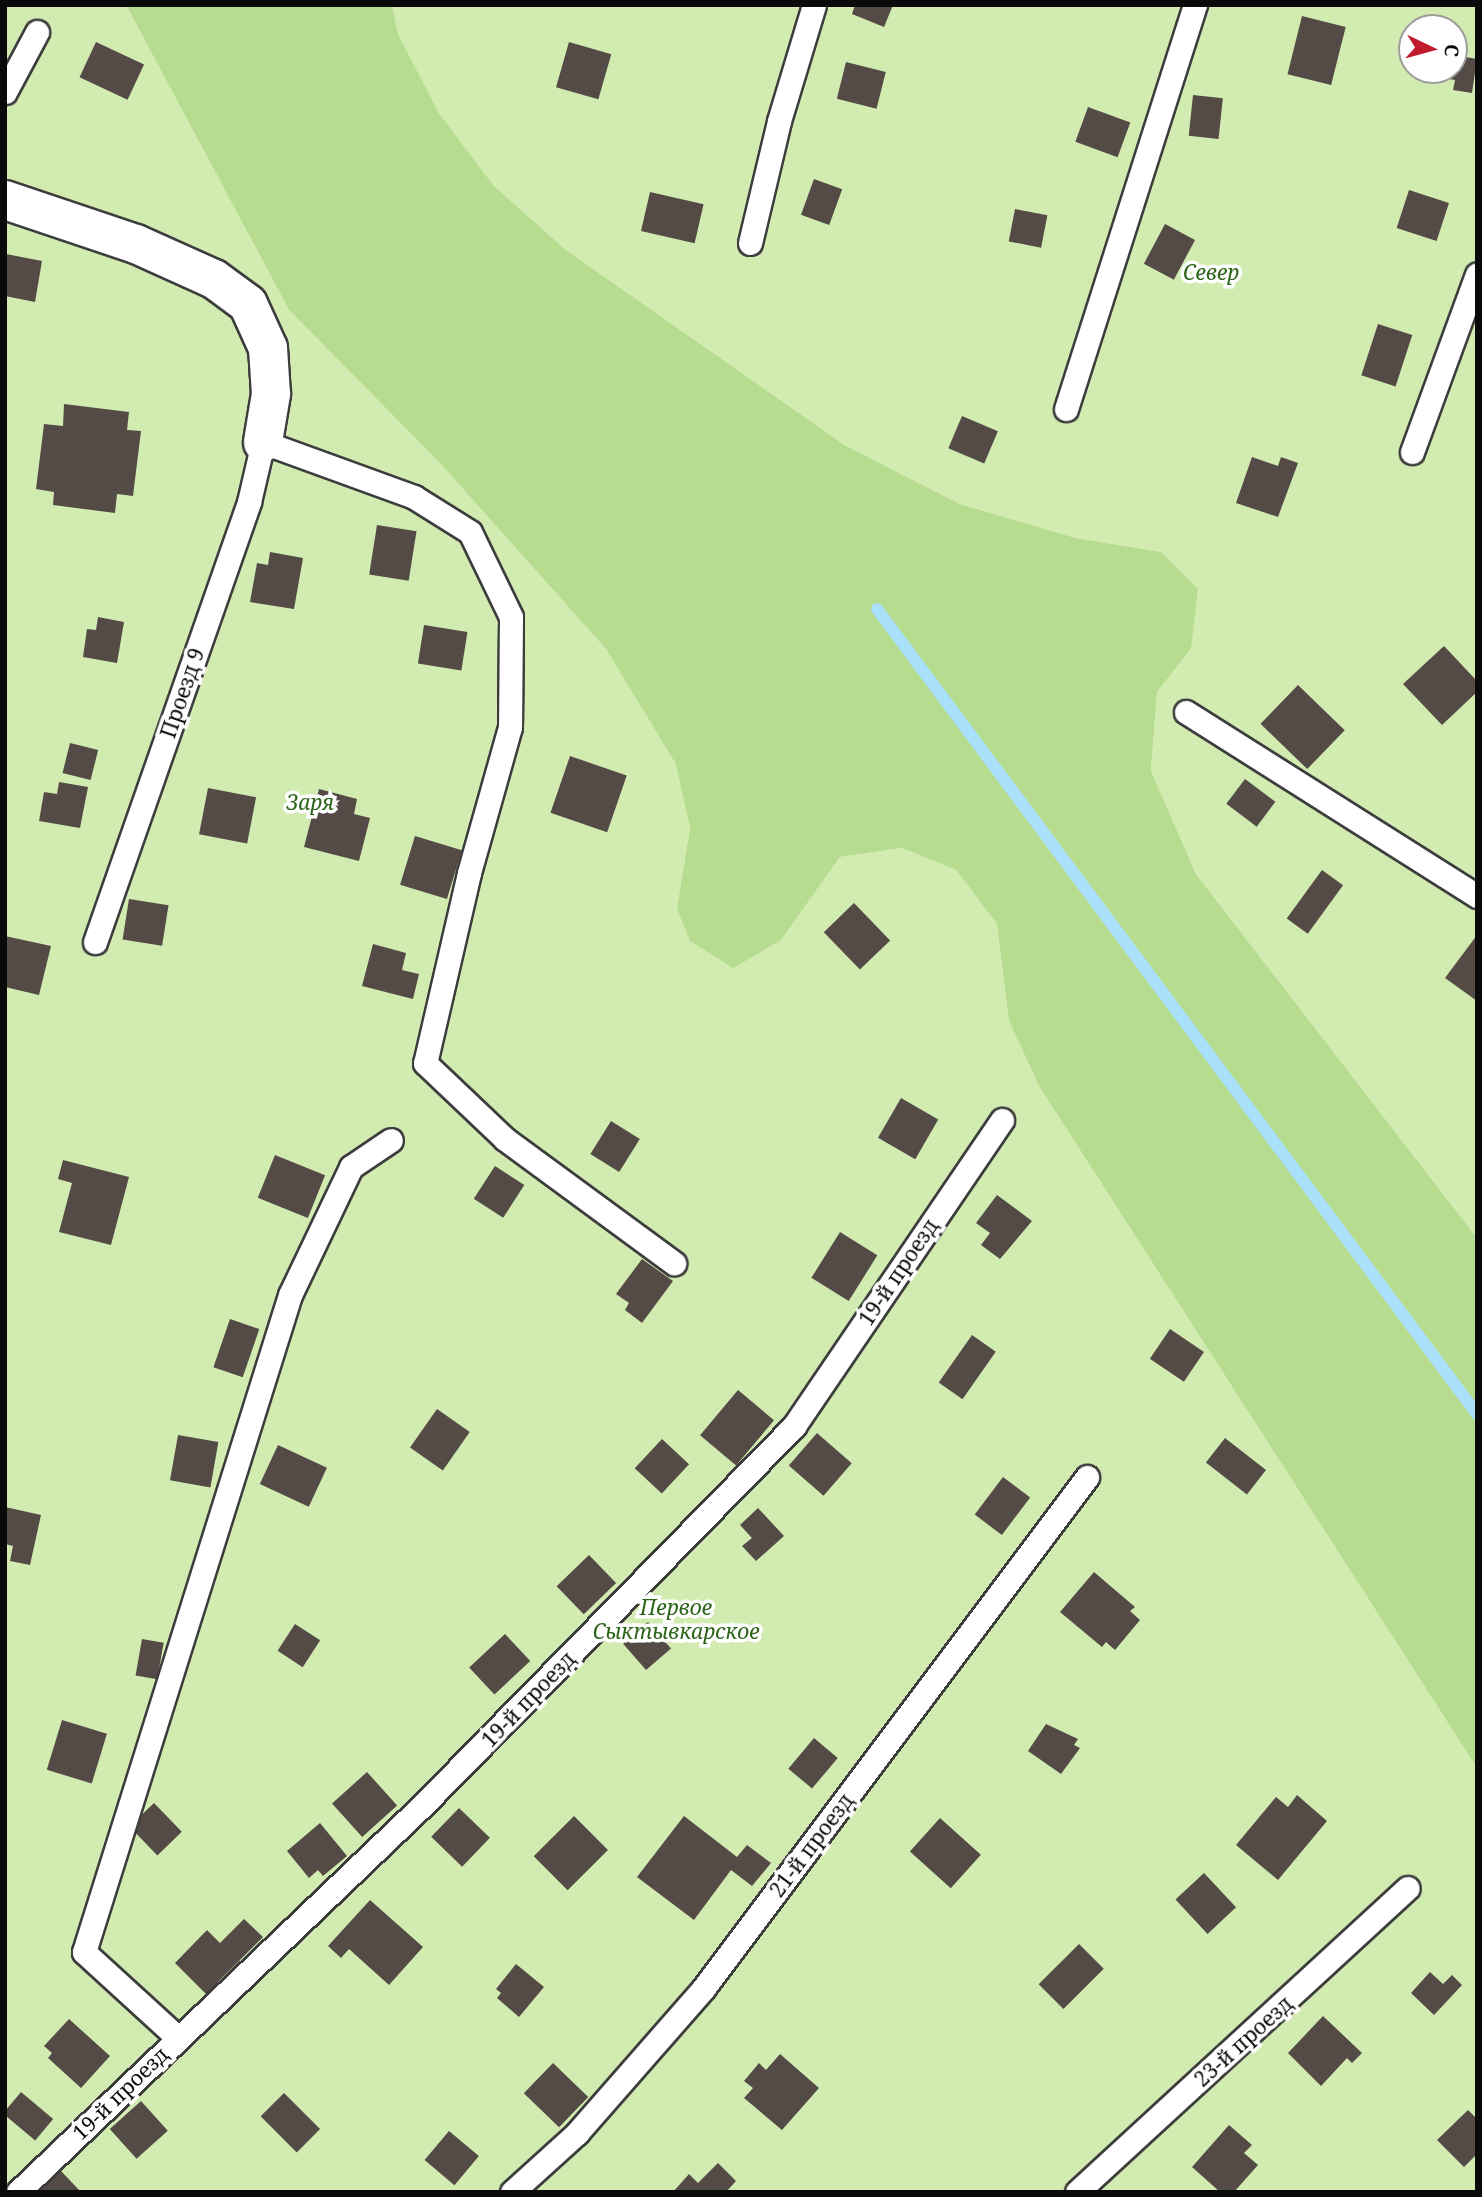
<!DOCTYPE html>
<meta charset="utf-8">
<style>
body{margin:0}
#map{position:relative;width:1482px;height:2197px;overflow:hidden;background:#fff9e8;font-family:"Noto Serif",serif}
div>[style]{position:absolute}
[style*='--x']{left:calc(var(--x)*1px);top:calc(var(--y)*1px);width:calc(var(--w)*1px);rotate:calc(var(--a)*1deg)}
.green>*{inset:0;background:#d2ebb0}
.forest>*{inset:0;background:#b6dc8f}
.stream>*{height:12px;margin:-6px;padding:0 6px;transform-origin:6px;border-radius:6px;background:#aae0f9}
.building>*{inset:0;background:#544b46;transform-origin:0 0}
.roads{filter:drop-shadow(2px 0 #3d3d3d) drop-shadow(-2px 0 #3d3d3d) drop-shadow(0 2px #3d3d3d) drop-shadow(0 -2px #3d3d3d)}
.service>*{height:23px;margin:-11.5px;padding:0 11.5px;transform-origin:11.5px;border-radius:11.5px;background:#fff}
.minor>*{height:38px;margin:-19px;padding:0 19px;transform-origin:19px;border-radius:19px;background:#fff}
span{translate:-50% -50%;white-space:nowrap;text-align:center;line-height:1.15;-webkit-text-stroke:7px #fff;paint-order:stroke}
.park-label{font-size:21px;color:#2c6419;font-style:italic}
.street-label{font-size:21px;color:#0a0a0a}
.frame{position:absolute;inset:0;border:7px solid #0a0a0a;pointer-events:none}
.north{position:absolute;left:1398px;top:14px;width:70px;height:70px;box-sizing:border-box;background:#fff;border:2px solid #9d9d9d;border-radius:50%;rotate:95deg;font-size:19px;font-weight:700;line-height:28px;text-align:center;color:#0a0a0a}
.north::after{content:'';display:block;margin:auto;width:24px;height:32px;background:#c11c2d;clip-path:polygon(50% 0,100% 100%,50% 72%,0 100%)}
</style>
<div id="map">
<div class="green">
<div style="clip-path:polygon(5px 5px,126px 5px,289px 310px,438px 461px,606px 649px,677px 764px,690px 828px,677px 908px,781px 940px,840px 857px,902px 848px,956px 870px,997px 924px,1009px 1021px,1039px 1086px,1477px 1768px,1477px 2192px,5px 2192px)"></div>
<div style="clip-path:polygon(evenodd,392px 5px,1477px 5px,1477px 1238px,1196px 874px,1151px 771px,1157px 692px,1190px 648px,1160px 552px,1076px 538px,960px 504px,846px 446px,566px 250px,494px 186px,439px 113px,398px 34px,392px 5px,1412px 28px,1454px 28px,1454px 70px,1412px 70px,1412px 28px)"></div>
</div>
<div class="forest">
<div style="clip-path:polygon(126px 5px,392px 5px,398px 34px,439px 113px,494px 186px,566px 250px,846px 446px,960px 504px,1076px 538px,1161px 552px,1198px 589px,1191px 648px,1157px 692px,1151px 771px,1196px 874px,1477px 1238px,1477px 1768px,1039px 1086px,1009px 1021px,997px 924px,956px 870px,902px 848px,840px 857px,781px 940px,733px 968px,690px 941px,677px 908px,690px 828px,676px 764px,606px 649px,438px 461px,289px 310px)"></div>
</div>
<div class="stream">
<div style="--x:877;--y:609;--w:1004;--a:53.3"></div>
</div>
<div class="building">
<div style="clip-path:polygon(855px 5px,893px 5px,884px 27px,852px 14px)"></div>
<div style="left:1302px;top:16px;width:45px;height:60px;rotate:14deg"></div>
<div style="left:96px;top:42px;width:53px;height:39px;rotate:25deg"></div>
<div style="left:569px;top:42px;width:44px;height:47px;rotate:16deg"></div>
<div style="clip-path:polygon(1454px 55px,1477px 59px,1472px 93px,1453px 90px,1455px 80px,1444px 78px,1446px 70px,1454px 70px)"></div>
<div style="left:846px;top:62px;width:41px;height:38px;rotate:14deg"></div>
<div style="left:1193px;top:95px;width:30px;height:41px;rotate:6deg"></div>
<div style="left:1088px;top:107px;width:45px;height:37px;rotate:20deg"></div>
<div style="left:814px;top:179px;width:30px;height:38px;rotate:20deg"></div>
<div style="left:1409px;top:190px;width:42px;height:40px;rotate:18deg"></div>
<div style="left:650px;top:192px;width:55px;height:40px;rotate:13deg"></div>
<div style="left:1015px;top:209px;width:33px;height:33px;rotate:11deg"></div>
<div style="left:1165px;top:224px;width:34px;height:45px;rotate:28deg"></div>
<div style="clip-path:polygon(6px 254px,42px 261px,35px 302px,5px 296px)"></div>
<div style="left:1378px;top:324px;width:36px;height:54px;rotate:18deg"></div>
<div style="clip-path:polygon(64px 404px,129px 412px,127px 430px,141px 431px,133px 496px,117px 494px,115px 513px,53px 505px,54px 492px,36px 489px,44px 424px,63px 426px)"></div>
<div style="left:962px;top:416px;width:39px;height:35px;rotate:23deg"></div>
<div style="clip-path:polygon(1252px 457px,1278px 466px,1281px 457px,1298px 463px,1278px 517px,1236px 503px)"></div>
<div style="left:377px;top:525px;width:40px;height:50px;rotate:9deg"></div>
<div style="clip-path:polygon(270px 552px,303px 558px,294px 609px,250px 602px,257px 563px,268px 565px)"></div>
<div style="clip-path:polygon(98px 617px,124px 622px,117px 663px,83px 657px,87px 629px,96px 630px)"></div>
<div style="left:424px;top:625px;width:44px;height:39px;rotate:9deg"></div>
<div style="clip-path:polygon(1444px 646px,1477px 681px,1477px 692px,1442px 725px,1403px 684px)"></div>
<div style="left:1298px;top:685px;width:65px;height:54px;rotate:44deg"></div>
<div style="left:70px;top:743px;width:29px;height:31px;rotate:14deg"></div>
<div style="left:570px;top:756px;width:60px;height:60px;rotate:19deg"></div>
<div style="left:1245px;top:779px;width:38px;height:31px;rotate:37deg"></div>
<div style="clip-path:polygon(59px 782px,88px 787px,80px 828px,39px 821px,44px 792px,57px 794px)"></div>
<div style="left:208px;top:788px;width:49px;height:47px;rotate:11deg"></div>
<div style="clip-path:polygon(319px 789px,357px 799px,354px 814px,370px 818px,359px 861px,304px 847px)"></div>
<div style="left:415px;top:836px;width:49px;height:51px;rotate:17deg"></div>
<div style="left:1322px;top:870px;width:26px;height:60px;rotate:36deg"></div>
<div style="left:129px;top:899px;width:40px;height:41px;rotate:9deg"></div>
<div style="left:854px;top:903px;width:52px;height:42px;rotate:46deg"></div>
<div style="clip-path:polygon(1477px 935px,1477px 1001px,1445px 978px)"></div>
<div style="clip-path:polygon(5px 936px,51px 946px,39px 995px,5px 987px)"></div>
<div style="clip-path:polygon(373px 944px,406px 953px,402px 970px,419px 974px,413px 999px,362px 986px)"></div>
<div style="left:901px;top:1098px;width:43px;height:46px;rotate:30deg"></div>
<div style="left:611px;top:1121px;width:34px;height:39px;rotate:32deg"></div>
<div style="left:275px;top:1155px;width:54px;height:46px;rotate:22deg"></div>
<div style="clip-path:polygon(63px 1160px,129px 1177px,111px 1245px,59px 1232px,72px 1183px,58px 1179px)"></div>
<div style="left:495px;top:1166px;width:35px;height:39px;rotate:33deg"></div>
<div style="clip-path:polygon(997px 1195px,1032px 1221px,1000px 1259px,981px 1245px,990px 1233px,976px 1223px)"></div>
<div style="left:840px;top:1232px;width:44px;height:54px;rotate:32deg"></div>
<div style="clip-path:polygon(642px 1259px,673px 1281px,642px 1323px,625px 1310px,629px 1303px,616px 1294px)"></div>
<div style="left:230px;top:1319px;width:31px;height:51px;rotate:19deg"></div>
<div style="left:1170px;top:1329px;width:41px;height:36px;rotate:34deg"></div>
<div style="left:972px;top:1335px;width:29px;height:58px;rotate:35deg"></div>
<div style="left:738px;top:1390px;width:47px;height:59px;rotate:40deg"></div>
<div style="left:437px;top:1409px;width:40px;height:47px;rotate:35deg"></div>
<div style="left:817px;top:1433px;width:46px;height:43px;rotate:41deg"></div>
<div style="left:178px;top:1435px;width:41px;height:46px;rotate:10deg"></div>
<div style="left:1225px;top:1438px;width:52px;height:31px;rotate:38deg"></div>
<div style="left:662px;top:1439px;width:37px;height:40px;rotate:43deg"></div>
<div style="left:278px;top:1445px;width:54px;height:43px;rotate:25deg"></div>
<div style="left:1003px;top:1477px;width:34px;height:47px;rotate:37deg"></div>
<div style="clip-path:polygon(5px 1507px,41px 1515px,30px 1565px,10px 1561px,13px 1546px,5px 1544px)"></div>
<div style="clip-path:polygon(758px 1508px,784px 1536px,756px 1561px,742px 1546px,752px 1538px,740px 1525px)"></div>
<div style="left:589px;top:1555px;width:39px;height:45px;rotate:46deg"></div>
<div style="clip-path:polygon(1094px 1572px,1135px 1607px,1130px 1611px,1140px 1620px,1115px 1650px,1106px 1642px,1102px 1647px,1060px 1612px)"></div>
<div style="left:648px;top:1622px;width:35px;height:33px;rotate:49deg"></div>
<div style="left:295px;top:1624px;width:30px;height:32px;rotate:33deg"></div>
<div style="left:505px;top:1634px;width:37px;height:49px;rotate:47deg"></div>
<div style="left:142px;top:1639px;width:22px;height:37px;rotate:10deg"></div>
<div style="left:62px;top:1720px;width:47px;height:52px;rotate:17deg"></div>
<div style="clip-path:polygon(1046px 1724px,1078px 1739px,1074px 1745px,1080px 1748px,1061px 1774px,1028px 1751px)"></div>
<div style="left:814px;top:1738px;width:31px;height:40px;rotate:40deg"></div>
<div style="left:367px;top:1772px;width:45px;height:47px;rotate:48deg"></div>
<div style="clip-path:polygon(1297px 1795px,1327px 1821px,1278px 1880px,1236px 1845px,1276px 1797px,1288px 1807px)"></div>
<div style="left:154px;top:1803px;width:40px;height:34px;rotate:46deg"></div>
<div style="left:459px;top:1808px;width:43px;height:40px;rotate:44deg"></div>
<div style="left:574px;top:1816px;width:48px;height:57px;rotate:45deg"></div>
<div style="clip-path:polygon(684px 1816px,737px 1857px,747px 1845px,771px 1863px,752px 1886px,731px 1870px,694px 1920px,637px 1877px)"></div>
<div style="left:940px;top:1818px;width:55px;height:45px;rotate:42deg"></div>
<div style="clip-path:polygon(320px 1823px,347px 1856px,323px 1876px,318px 1870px,309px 1878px,287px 1851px)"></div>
<div style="left:1204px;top:1873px;width:47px;height:39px;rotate:47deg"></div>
<div style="clip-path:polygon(370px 1900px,423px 1947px,389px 1985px,349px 1949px,341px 1958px,328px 1946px)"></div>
<div style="clip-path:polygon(244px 1919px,263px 1937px,206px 1994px,175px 1963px,207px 1930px,220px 1943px)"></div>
<div style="left:1079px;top:1944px;width:35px;height:57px;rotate:45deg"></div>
<div style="clip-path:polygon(516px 1964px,544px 1987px,519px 2017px,497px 1998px,501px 1993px,496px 1989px)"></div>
<div style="clip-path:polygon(1430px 1972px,1443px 1984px,1452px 1975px,1462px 1985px,1434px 2015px,1411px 1993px)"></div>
<div style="clip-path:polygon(1323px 2016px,1362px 2053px,1352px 2063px,1347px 2058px,1321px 2086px,1288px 2053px)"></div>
<div style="clip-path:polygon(69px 2019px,110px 2056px,81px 2088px,48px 2058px,52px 2053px,44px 2046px)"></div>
<div style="clip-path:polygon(780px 2054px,819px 2088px,782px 2130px,744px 2098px,753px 2088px,744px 2081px,759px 2063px,766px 2070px)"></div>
<div style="left:553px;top:2063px;width:49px;height:42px;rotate:44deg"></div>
<div style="left:21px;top:2092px;width:42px;height:28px;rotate:40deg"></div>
<div style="left:284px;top:2093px;width:51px;height:33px;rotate:45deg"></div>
<div style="left:141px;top:2101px;width:40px;height:42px;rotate:48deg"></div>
<div style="clip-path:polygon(1468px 2110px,1477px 2119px,1477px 2154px,1464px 2167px,1437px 2140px)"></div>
<div style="clip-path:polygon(1229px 2125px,1252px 2145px,1244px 2153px,1258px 2165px,1234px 2192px,1220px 2192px,1192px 2167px)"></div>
<div style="left:449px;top:2131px;width:39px;height:38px;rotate:40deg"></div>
<div style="clip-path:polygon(718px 2163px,736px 2181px,726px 2192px,673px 2192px,689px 2174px,698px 2183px)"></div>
<div style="clip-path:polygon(60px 2170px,81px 2192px,38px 2192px)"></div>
</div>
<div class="roads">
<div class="service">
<div style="--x:5;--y:92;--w:68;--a:-61.9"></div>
<div style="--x:750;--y:243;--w:125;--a:-76.6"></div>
<div style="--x:779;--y:121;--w:121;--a:-73.2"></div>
<div style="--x:1066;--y:409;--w:424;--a:-72.3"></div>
<div style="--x:1412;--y:452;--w:189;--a:-69.9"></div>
<div style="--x:1186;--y:712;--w:344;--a:32.3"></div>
<div style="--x:95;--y:942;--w:466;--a:-70.7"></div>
<div style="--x:249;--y:502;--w:62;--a:-76.9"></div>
<div style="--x:263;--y:442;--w:161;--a:20"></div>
<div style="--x:414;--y:497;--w:66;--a:32"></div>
<div style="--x:470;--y:532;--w:94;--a:64.2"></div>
<div style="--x:511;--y:617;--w:110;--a:90.5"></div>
<div style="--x:510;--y:727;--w:152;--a:105.7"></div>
<div style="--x:469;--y:873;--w:195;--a:103"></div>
<div style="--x:425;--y:1063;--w:110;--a:43.5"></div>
<div style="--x:505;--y:1139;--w:210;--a:36.3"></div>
<div style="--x:177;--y:2037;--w:126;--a:-137.6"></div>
<div style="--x:84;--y:1952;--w:689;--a:-72.59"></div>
<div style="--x:290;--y:1295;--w:142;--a:-64.5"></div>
<div style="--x:351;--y:1167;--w:48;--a:-34"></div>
<div style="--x:18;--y:2192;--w:562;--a:-43.7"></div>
<div style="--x:424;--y:1804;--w:529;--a:-45.61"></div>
<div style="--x:794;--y:1426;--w:370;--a:-55.8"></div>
<div style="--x:512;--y:2192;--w:88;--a:-42.2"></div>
<div style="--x:577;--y:2133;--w:191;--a:-48.8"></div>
<div style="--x:703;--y:1989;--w:640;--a:-53.13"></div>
<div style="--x:1077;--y:2192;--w:449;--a:-42.6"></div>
</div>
<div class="minor">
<div style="--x:5;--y:200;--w:138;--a:18.6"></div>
<div style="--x:136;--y:244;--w:85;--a:24.2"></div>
<div style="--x:214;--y:279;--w:42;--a:36.3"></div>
<div style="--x:248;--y:304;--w:48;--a:65.6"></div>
<div style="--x:268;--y:348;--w:46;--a:86.3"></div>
<div style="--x:271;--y:394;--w:49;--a:99.5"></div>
</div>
</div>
<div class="park-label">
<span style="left:1211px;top:272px">Север</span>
<span style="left:310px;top:802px">Заря</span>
<span style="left:676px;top:1619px">Первое<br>Сыктывкарское</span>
</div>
<div class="street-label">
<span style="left:182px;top:693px;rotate:-71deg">Проезд 9</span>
<span style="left:898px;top:1272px;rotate:-56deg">19-й проезд</span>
<span style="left:528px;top:1699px;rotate:-46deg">19-й проезд</span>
<span style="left:811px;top:1845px;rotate:-53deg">21-й проезд</span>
<span style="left:1243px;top:2041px;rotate:-42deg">23-й проезд</span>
<span style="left:120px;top:2093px;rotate:-44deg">19-й проезд</span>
</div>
<div class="frame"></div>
<div class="north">С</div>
</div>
